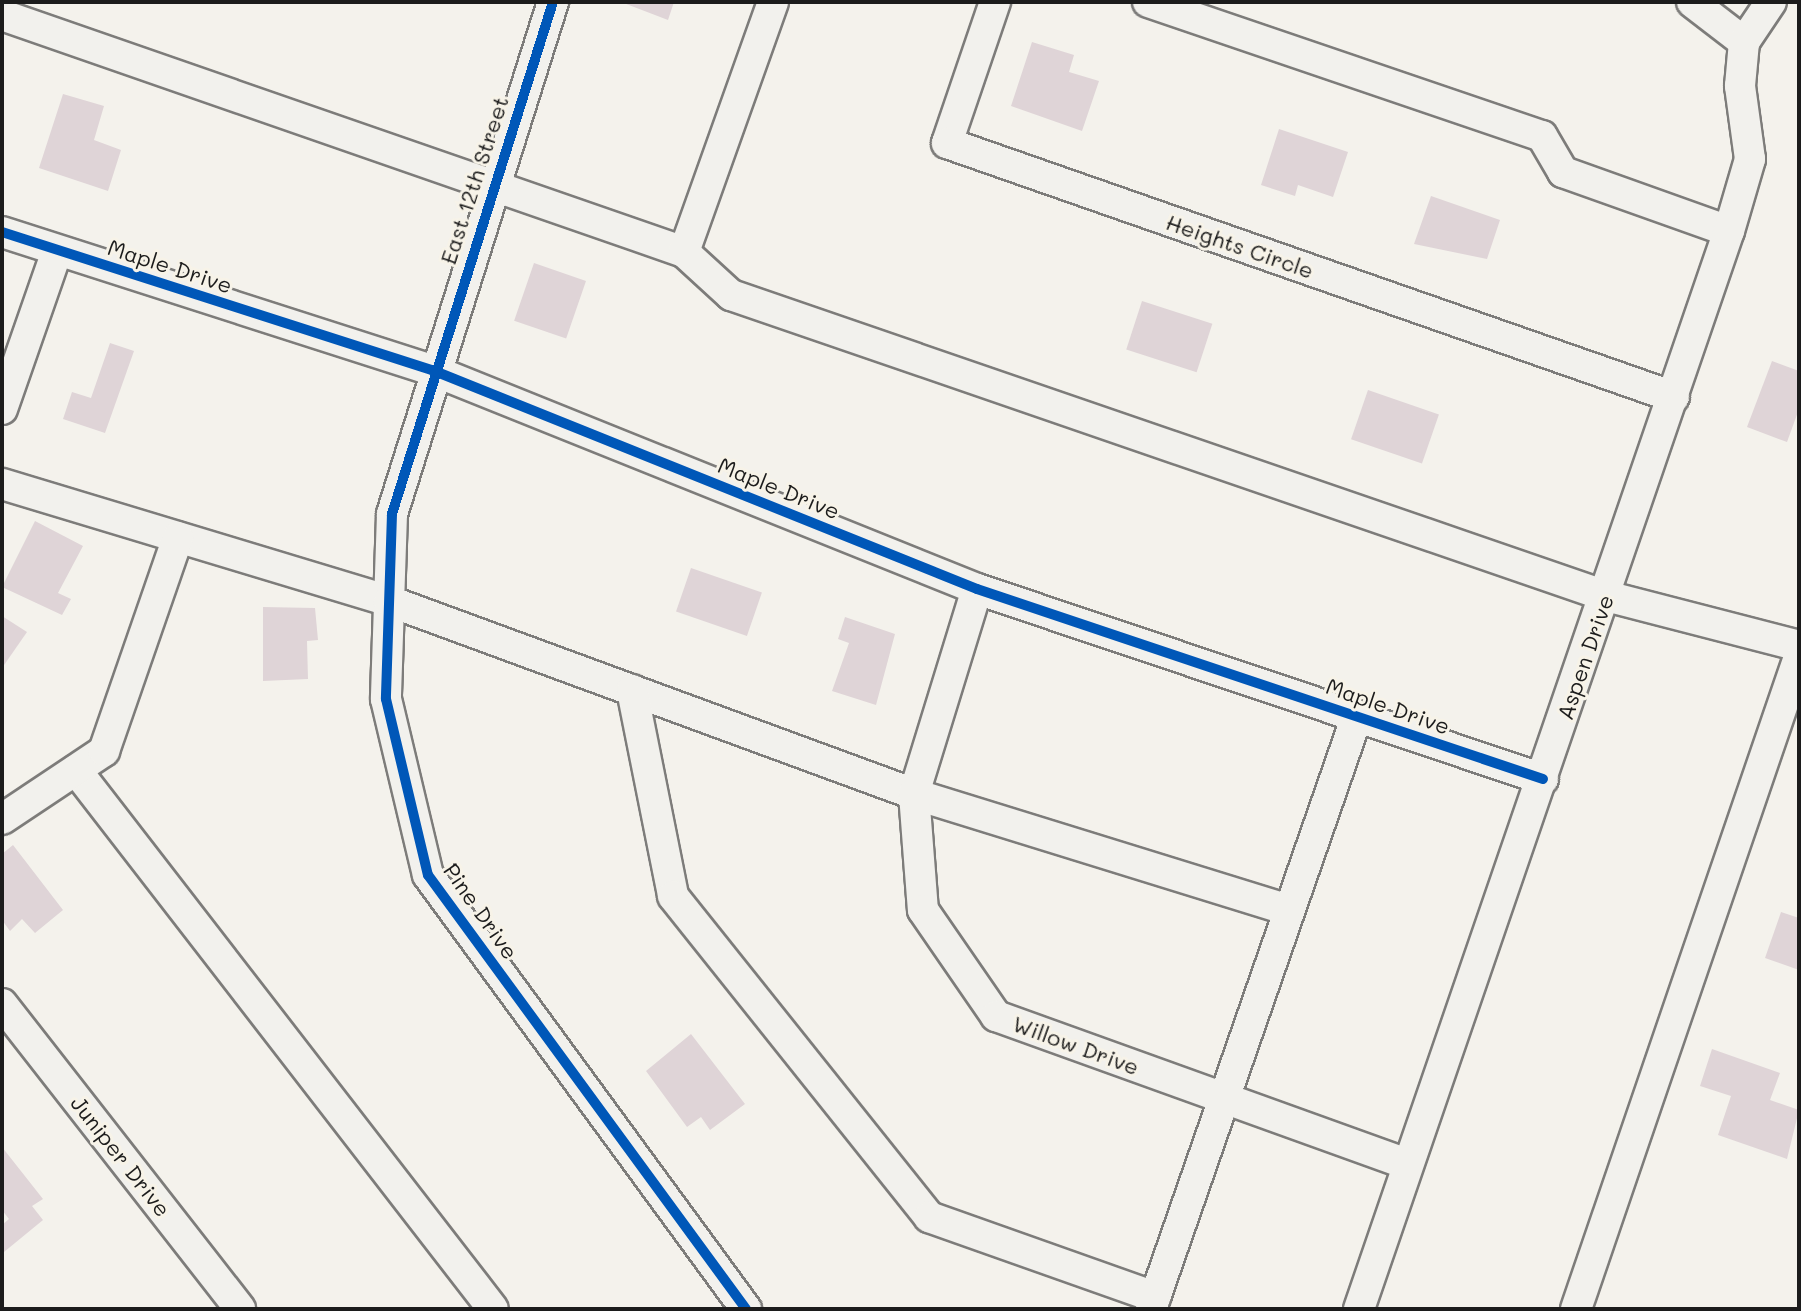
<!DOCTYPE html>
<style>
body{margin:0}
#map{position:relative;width:1801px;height:1311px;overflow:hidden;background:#f4f2ec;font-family:Mali,sans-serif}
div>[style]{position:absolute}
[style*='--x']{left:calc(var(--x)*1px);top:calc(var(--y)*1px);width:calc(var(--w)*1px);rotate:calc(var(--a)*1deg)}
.building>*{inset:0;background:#dfd4d7;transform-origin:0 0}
.roads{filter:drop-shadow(2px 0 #7d7c7a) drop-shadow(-2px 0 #7d7c7a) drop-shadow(0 2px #7d7c7a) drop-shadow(0 -2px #7d7c7a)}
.minor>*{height:30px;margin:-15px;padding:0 15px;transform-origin:15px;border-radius:15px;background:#f2f1ed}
.cycleway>*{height:10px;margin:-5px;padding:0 5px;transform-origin:5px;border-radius:5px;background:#0057b8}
span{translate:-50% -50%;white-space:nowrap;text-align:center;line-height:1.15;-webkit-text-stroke:6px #f7f3e8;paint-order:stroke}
.street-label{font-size:22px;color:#1c1c1c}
.frame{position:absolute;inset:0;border:4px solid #1c1c1c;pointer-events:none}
</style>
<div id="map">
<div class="building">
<div style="clip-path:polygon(621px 2px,674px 2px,668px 20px)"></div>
<div style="clip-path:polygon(1032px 42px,1074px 55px,1069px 72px,1099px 81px,1082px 131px,1011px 106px)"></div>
<div style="clip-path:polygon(63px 94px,104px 106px,94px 140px,121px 150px,108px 191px,39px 168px)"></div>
<div style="clip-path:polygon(1279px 129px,1348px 152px,1333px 197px,1298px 185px,1295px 196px,1261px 185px)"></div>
<div style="clip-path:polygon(1431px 196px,1500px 220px,1487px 259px,1414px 244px)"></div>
<div style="left:534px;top:263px;width:55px;height:61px;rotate:19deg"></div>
<div style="left:1142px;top:301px;width:74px;height:51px;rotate:18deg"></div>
<div style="clip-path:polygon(110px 343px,134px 351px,105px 433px,63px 419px,72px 392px,91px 398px)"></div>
<div style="clip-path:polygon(1772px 361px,1799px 371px,1799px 409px,1787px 442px,1747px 427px)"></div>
<div style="left:1368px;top:390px;width:75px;height:52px;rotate:19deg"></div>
<div style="clip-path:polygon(35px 521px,83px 546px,58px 593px,71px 599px,62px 615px,2px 587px)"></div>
<div style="left:691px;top:568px;width:75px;height:46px;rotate:19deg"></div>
<div style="clip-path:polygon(263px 607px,315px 608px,318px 640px,307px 641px,308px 679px,263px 681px)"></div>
<div style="clip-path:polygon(2px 616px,27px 632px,2px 668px)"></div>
<div style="clip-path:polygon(845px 617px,895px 634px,876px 705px,832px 691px,849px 643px,838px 639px)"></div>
<div style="clip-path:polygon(13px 845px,63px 910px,35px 933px,22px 919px,10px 931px,2px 920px,2px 854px)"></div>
<div style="clip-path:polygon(1781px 912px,1799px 918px,1799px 970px,1765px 958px)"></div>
<div style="clip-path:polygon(691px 1034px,745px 1104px,710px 1130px,701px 1117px,687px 1127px,646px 1071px)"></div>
<div style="clip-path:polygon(1712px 1049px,1780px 1073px,1770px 1100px,1799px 1110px,1787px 1159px,1718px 1135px,1731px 1096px,1700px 1086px)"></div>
<div style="clip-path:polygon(2px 1147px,43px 1199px,32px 1206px,43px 1220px,4px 1252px,2px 1225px,9px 1219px,2px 1210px)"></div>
</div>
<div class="roads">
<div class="minor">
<div style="--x:553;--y:2;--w:537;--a:107.46"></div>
<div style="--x:392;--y:514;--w:185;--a:91.9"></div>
<div style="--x:386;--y:699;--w:181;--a:76.6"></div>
<div style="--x:428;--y:875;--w:538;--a:53.77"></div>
<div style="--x:995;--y:2;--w:149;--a:108.8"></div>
<div style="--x:947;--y:143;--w:770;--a:19.26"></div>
<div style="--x:1148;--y:2;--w:416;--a:18.8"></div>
<div style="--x:1542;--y:136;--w:42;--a:59.7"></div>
<div style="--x:1563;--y:172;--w:176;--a:19.6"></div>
<div style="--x:1692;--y:2;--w:66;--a:37.6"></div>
<div style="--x:2;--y:15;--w:722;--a:19.16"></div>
<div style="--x:684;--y:252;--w:64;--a:42.5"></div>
<div style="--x:731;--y:295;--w:925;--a:18.98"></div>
<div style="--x:1606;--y:596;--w:199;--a:14.5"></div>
<div style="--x:2;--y:232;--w:452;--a:17.8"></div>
<div style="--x:432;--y:370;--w:587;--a:21.89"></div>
<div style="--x:977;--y:589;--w:597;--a:18.56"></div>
<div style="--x:684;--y:252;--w:265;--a:-70.4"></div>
<div style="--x:2;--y:409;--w:167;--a:-70.8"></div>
<div style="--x:2;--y:484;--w:404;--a:16.8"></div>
<div style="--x:389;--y:601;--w:559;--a:20.18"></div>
<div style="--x:914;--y:794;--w:392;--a:17.2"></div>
<div style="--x:977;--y:589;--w:214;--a:107.1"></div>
<div style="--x:914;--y:794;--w:116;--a:85.6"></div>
<div style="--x:923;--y:910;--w:129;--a:55.4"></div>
<div style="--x:996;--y:1016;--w:437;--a:19.8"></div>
<div style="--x:632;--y:690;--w:210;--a:78.7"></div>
<div style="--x:673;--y:896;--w:411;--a:51.4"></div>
<div style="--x:929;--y:1217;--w:240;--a:19.5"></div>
<div style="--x:76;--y:770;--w:681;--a:52.27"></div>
<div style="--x:2;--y:819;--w:123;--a:-33.7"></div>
<div style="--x:104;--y:751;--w:226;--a:-70.9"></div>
<div style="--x:2;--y:1004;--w:387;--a:52"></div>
<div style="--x:1151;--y:1309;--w:628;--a:-70.84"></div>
<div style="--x:1359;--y:1309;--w:1140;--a:-71.06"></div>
<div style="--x:1729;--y:231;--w:75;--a:-73.7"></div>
<div style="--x:1750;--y:159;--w:74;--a:-97.8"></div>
<div style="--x:1740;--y:86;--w:44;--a:-84.8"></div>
<div style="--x:1744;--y:42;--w:48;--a:-56"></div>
<div style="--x:1576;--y:1309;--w:689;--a:-71.12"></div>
</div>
</div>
<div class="cycleway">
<div style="--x:553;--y:2;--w:537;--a:107.46"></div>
<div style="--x:392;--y:514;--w:185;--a:91.9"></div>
<div style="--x:386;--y:699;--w:181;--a:76.6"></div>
<div style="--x:428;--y:875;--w:538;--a:53.77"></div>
<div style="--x:2;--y:232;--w:452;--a:17.8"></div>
<div style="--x:432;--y:370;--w:587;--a:21.89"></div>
<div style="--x:977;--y:589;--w:597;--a:18.56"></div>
</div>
<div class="street-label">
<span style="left:474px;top:180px;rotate:-72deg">East 12th Street</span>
<span style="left:1240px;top:246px;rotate:19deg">Heights Circle</span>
<span style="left:170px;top:266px;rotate:18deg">Maple Drive</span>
<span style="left:779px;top:488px;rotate:22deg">Maple Drive</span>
<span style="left:1585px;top:657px;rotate:-71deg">Aspen Drive</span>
<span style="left:1388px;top:706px;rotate:19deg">Maple Drive</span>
<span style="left:481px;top:911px;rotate:55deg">Pine Drive</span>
<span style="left:1076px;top:1045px;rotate:20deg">Willow Drive</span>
<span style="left:121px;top:1156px;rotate:52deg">Juniper Drive</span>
</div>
<div class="frame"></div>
</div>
